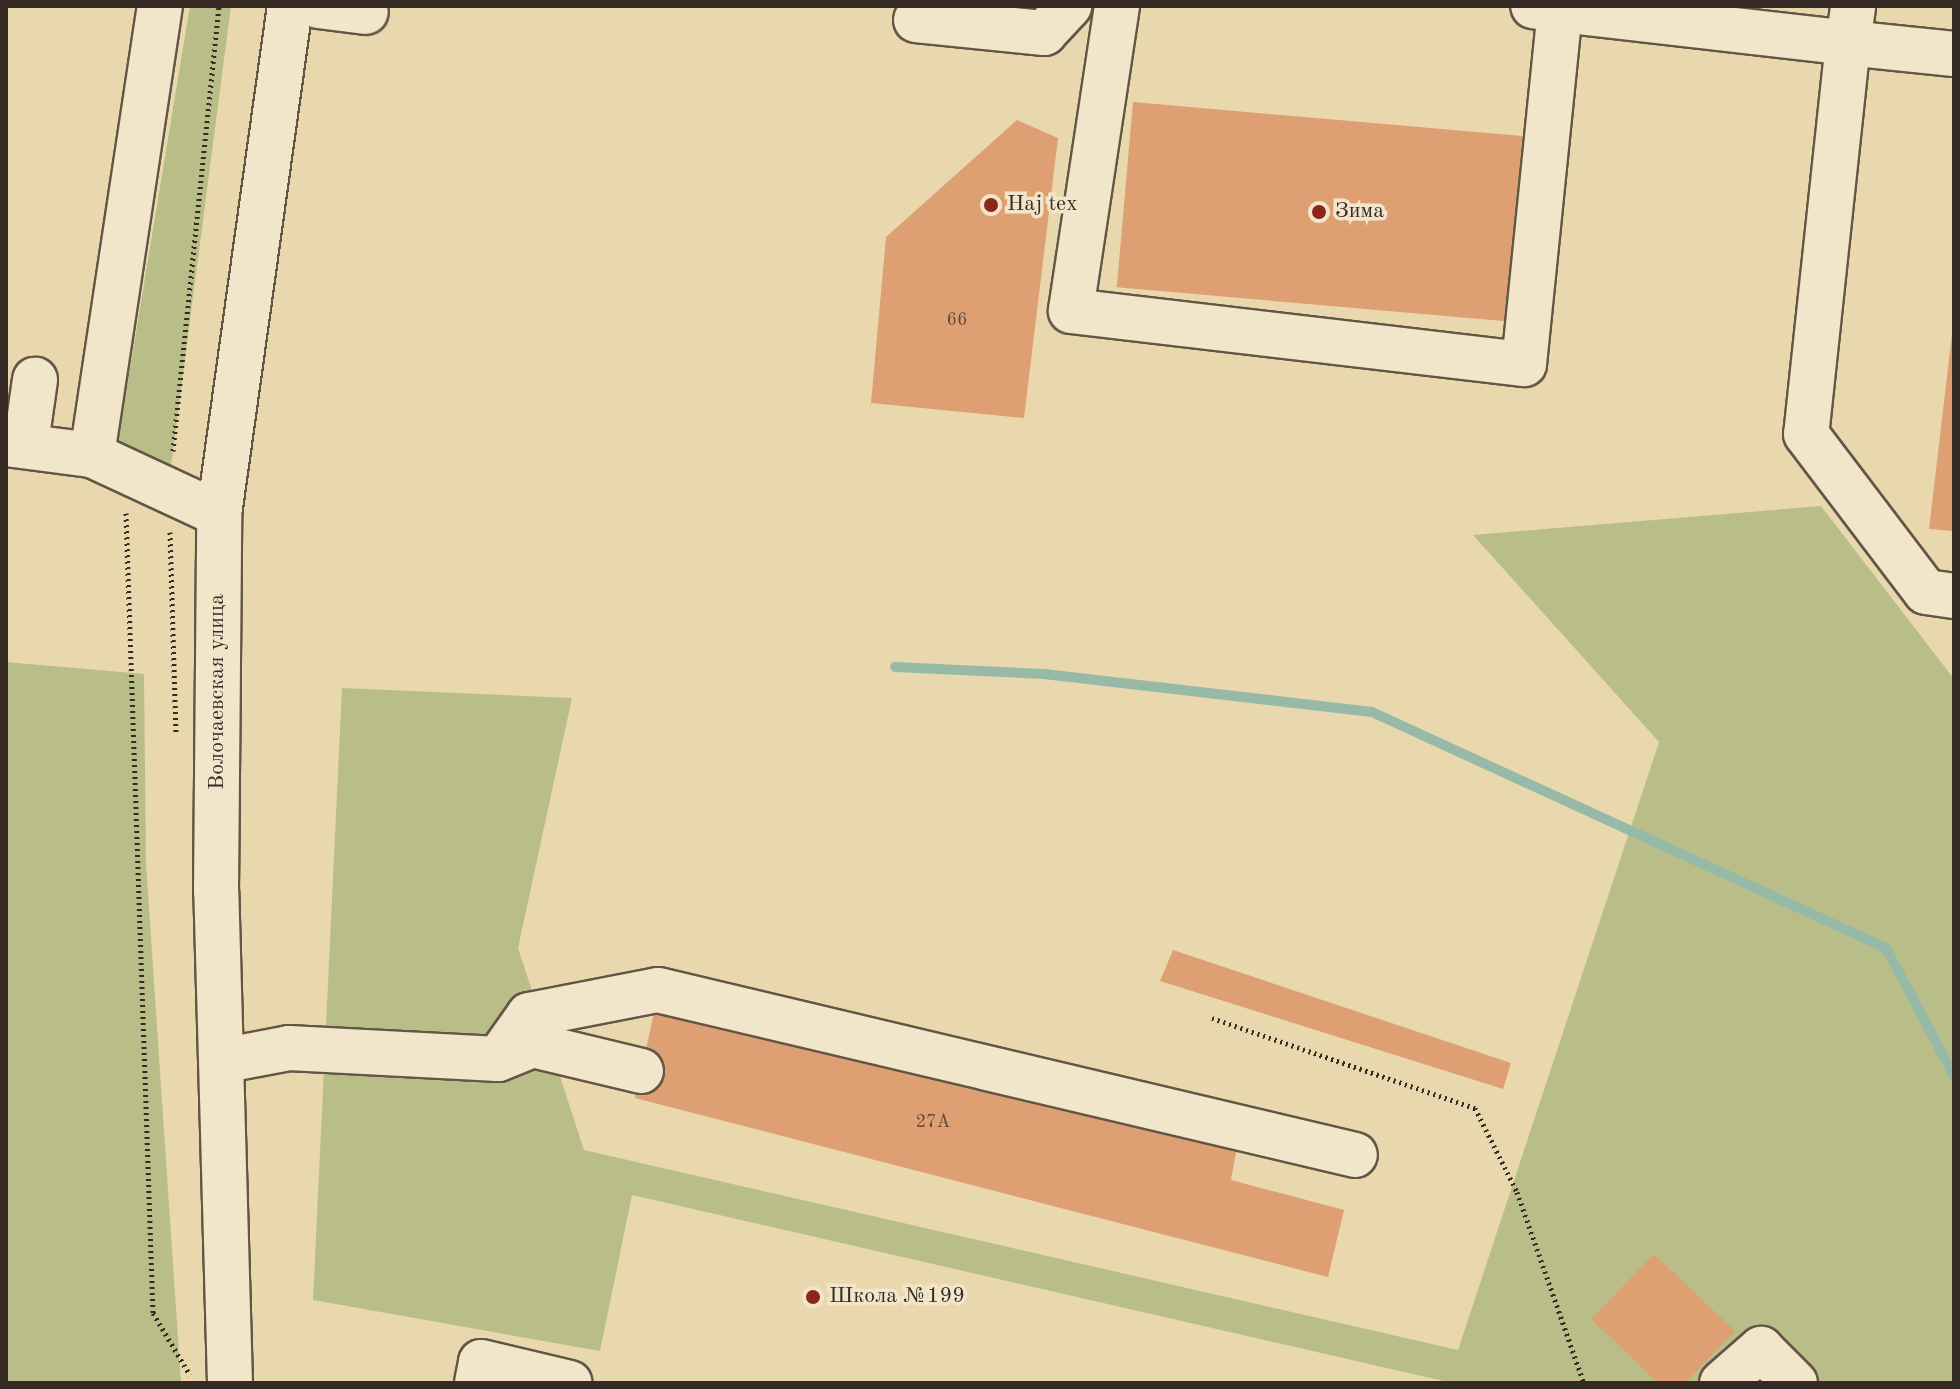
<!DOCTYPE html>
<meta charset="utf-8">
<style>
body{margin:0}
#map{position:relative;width:1960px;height:1389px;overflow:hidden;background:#e9d8ad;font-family:"Old Standard TT",serif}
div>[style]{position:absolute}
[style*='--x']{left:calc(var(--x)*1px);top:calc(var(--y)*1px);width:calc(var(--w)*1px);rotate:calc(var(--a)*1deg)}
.green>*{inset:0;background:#b9be88}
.stream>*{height:10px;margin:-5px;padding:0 5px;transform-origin:5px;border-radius:5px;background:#97baa8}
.building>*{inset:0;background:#dea072;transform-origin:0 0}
.path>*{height:5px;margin-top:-2.5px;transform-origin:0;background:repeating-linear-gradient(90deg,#362a24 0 2px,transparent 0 6px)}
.roads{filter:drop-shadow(2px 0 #635646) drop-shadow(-2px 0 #635646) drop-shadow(0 2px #635646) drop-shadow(0 -2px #635646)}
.minor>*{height:44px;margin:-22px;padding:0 22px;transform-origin:22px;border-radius:22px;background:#f1e6ca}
.dots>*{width:22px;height:22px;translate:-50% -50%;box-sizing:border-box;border:4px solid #f1e6ca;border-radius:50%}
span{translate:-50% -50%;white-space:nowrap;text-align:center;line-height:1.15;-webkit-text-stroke:7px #f1e6ca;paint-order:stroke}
.number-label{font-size:18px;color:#604838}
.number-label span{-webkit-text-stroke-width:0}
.poi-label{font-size:22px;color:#362a24}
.left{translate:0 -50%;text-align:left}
.street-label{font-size:22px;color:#362a24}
.frame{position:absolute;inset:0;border:8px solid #362a24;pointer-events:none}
</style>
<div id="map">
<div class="green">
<div style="clip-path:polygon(190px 6px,231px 6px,171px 466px,118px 441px)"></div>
<div style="clip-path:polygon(1821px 506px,1954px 679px,1954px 1383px,1452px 1383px,632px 1195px,600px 1351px,313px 1300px,342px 688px,572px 698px,518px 948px,584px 1150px,1458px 1350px,1659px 742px,1473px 535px)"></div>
<div style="clip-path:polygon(6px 662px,144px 674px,146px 863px,181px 1383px,6px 1383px)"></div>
</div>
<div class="stream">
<div style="--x:895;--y:667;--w:149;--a:2.7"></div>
<div style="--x:1044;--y:674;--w:330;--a:6.6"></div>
<div style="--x:1372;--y:712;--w:566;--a:24.66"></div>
<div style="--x:1886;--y:948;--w:145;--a:62"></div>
</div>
<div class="building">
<div style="left:1133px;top:102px;width:391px;height:186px;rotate:5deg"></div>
<div style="clip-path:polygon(1017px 120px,1058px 138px,1024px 418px,871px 403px,886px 237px)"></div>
<div style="clip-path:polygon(1954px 317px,1954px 531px,1929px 529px)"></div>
<div style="clip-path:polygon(1173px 950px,1511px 1063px,1503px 1089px,1160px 981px)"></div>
<div style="clip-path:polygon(656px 1004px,1237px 1147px,1231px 1180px,1344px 1210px,1328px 1277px,635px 1098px)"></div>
<div style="clip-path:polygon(1654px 1254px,1735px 1331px,1685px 1383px,1658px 1383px,1591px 1319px)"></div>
</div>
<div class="path">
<div style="--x:173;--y:451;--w:447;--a:-84.1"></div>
<div style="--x:126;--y:513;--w:800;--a:88.07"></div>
<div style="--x:153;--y:1313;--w:72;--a:59.2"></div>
<div style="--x:170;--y:532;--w:202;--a:88.3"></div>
<div style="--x:1212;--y:1018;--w:278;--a:18.9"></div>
<div style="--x:1475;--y:1108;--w:94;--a:63.4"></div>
<div style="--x:1517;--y:1192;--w:202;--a:70.7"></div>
</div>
<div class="roads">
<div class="minor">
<div style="--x:318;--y:6;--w:48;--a:7.1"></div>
<div style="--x:1117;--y:6;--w:308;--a:98.6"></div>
<div style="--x:1071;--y:311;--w:456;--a:6.7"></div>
<div style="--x:1524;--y:364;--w:356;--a:-84.2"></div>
<div style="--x:1560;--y:10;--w:27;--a:-172"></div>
<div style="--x:1560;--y:10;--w:290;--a:6.5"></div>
<div style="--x:1848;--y:43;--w:37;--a:-82"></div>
<div style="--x:916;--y:20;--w:129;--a:5.8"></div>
<div style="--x:1044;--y:33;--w:37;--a:-47"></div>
<div style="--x:1954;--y:54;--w:107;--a:-174.1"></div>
<div style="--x:1848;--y:43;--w:393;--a:96.1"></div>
<div style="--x:1806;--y:434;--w:198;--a:52.8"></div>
<div style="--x:1926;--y:592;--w:28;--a:8"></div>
<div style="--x:26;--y:443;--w:64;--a:-81.9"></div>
<div style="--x:6;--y:444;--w:87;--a:7.3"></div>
<div style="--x:92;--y:455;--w:140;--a:24.9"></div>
<div style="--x:92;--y:455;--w:454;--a:-81.4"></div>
<div style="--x:498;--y:1059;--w:54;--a:-54.8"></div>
<div style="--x:529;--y:1015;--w:131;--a:-11"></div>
<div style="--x:658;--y:990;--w:716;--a:13.32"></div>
<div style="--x:221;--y:1061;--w:69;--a:-10.8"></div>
<div style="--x:289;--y:1048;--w:209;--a:3"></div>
<div style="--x:498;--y:1059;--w:38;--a:-22"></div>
<div style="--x:533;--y:1045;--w:111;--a:13.5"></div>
<div style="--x:230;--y:1383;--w:492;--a:-91.6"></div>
<div style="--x:216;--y:891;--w:377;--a:-89.5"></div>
<div style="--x:219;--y:514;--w:513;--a:-82.04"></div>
<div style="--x:477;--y:1383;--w:21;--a:-79"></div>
<div style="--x:481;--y:1362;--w:91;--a:13.3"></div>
<div style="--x:1722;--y:1383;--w:52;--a:-41.1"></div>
<div style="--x:1761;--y:1349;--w:48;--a:45"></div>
</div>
</div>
<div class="dots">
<div style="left:991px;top:205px;background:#8f2418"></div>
<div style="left:1319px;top:212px;background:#8f2418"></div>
<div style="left:813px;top:1297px;background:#8f2418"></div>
</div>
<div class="number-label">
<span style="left:957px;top:320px">66</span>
<span style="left:933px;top:1122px">27А</span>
</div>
<div class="poi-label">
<span class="left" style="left:1007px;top:205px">Haj tex</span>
<span class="left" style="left:1335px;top:212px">Зима</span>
<span class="left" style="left:829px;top:1297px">Школа №199</span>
</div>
<div class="street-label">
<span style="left:218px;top:692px;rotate:-90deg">Волочаевская улица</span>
</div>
<div class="frame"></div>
</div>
